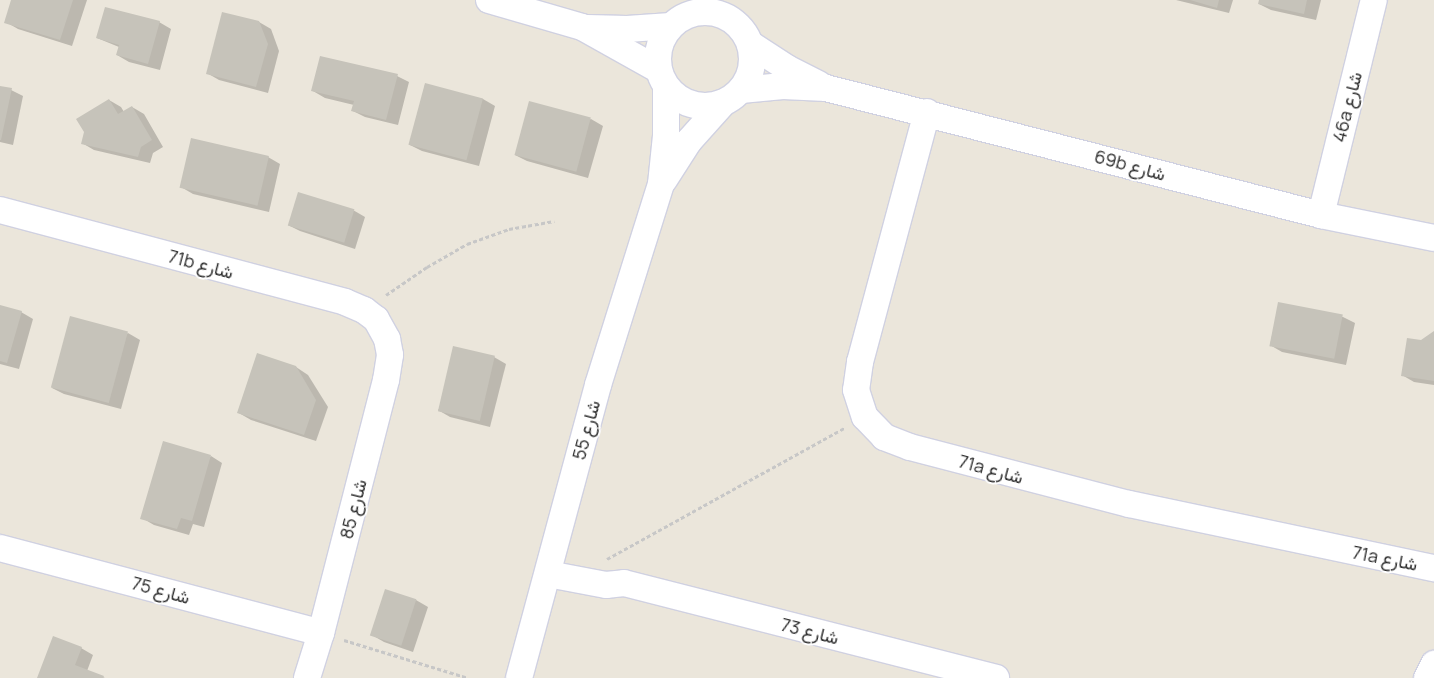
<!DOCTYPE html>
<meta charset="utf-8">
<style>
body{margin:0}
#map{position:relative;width:1434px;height:678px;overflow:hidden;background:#ebe6db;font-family:Manrope,Vazirmatn,sans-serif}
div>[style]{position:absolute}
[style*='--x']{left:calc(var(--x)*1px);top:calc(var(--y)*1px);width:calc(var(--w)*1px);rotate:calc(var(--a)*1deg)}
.shadow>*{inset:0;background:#0003}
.building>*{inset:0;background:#c6c3ba;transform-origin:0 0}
.path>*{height:3px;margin-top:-1.5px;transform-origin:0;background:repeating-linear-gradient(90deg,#c7c7c7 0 4px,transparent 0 6.5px)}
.roads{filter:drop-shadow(1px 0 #d0d1e1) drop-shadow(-1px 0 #d0d1e1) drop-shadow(0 1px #d0d1e1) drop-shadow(0 -1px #d0d1e1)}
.minor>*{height:26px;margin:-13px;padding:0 13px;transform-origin:13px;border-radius:13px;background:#fff}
.minor>.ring{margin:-13px;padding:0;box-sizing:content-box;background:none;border:26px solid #fff;border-radius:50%}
span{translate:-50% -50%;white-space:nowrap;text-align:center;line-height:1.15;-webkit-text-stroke:4px #fff;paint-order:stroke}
.street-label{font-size:18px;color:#292929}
</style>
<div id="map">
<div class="shadow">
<div style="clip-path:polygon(13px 0,87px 0,72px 46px,18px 29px,6px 22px)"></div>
<div style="clip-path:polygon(1176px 0,1233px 0,1229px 13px)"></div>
<div style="clip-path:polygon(1260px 0,1321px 0,1316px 20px,1271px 10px,1259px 4px)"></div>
<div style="clip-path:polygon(159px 22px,171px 29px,160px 70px,129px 62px,117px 55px,119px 47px,97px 38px)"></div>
<div style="clip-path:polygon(259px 22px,271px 29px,279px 51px,268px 93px,219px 80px,207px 73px)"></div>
<div style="clip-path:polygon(397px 76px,409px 82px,398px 125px,365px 117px,353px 111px,354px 105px,325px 98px,313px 91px)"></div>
<div style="clip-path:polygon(425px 85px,483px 99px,495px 106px,479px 166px,422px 151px,410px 145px)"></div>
<div style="clip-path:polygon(0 87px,11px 90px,23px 96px,13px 145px,0 142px)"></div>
<div style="clip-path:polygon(109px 100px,121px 107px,124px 112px,132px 107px,144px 114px,163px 147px,153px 153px,150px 163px,94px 150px,82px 143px)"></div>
<div style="clip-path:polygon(591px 119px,603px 126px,588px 178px,527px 161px,515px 155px)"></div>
<div style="clip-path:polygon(268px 157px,280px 164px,269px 212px,193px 194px,181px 187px)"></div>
<div style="clip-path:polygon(353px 210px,365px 217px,355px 249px,300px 231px,288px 225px)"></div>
<div style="clip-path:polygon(1279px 304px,1343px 317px,1355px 323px,1346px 365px,1282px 352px,1270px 345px)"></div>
<div style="clip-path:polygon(0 306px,21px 312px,33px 319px,19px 369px,0 364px)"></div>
<div style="clip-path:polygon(1434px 332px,1434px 385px,1414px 382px,1402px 375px,1421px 341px)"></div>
<div style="clip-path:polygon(128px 333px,140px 340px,121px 409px,64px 394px,52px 388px)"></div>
<div style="clip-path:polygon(494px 357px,506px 364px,490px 427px,450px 417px,438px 410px)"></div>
<div style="clip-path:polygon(296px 367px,308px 375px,328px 407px,316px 441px,251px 420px,239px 413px)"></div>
<div style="clip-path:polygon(211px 456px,222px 463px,204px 527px,193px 524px,189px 535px,154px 525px,142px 518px)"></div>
<div style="clip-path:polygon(416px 600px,428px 607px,413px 652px,384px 642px,372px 635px)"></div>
<div style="clip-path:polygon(81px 648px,93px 655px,87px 671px,105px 678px,38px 678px)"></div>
</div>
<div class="building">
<div style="clip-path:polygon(11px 0,73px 0,60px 40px,4px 23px)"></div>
<div style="clip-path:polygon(1190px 0,1219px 0,1217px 8px)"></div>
<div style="clip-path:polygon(1259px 0,1307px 0,1304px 14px,1258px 4px)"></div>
<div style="clip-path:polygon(105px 7px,160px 21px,148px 64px,116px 55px,119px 45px,96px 38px)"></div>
<div style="clip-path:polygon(222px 12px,259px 21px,268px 44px,256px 87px,206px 74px)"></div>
<div style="clip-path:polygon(320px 56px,398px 74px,386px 120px,351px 111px,354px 101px,311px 91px)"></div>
<div style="left:425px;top:83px;width:60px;height:64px;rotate:15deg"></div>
<div style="clip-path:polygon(0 86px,12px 88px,1px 140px,0 140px)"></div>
<div style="clip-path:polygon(109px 99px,118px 114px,132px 106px,152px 140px,141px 147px,138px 157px,81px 144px,84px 132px,76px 119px)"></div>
<div style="left:529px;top:101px;width:64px;height:56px;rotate:15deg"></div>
<div style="left:191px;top:138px;width:80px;height:51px;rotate:13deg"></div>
<div style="left:298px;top:192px;width:59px;height:35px;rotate:17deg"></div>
<div style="left:1278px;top:302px;width:66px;height:45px;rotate:11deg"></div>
<div style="clip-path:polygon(0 305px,22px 311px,7px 363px,0 361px)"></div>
<div style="left:70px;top:316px;width:60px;height:74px;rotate:15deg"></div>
<div style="clip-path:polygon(1434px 331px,1434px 381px,1401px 376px,1407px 338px,1421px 340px)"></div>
<div style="left:453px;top:346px;width:43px;height:67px;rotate:13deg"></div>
<div style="clip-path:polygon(257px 353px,296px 366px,316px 400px,304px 435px,237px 413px)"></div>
<div style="clip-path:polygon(163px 441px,211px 455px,192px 521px,181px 518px,177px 529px,140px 519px)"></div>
<div style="left:385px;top:589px;width:33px;height:49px;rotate:18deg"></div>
<div style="clip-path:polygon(53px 636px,82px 647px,75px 665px,104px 676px,103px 678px,37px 678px)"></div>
</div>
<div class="path">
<div style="--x:386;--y:295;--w:50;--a:-34.3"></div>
<div style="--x:427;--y:267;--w:46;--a:-29.9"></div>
<div style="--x:467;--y:244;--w:45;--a:-19.7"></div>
<div style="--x:509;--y:229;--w:46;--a:-10.1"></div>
<div style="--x:607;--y:559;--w:271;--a:-28.9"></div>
<div style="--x:344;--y:640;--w:130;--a:17"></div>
</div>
<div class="roads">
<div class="minor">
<div style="--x:489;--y:0;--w:97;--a:16.2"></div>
<div style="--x:582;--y:27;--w:88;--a:29.2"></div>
<div class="ring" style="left:658px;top:12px;width:68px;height:68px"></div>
<div style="--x:587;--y:28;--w:40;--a:1.4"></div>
<div style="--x:627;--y:29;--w:44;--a:-3.9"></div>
<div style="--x:750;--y:44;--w:44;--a:33"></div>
<div style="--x:787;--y:68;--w:36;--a:27"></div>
<div style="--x:741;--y:90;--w:42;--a:-5.4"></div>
<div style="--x:783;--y:86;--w:43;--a:2.7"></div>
<div style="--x:826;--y:88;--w:511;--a:14.39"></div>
<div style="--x:1321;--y:215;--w:115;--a:11.5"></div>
<div style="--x:927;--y:112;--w:259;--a:105"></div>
<div style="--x:860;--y:362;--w:28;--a:98"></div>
<div style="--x:856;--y:390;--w:28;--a:72"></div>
<div style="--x:865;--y:417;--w:28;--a:46"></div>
<div style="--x:884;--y:437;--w:28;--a:21"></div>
<div style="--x:910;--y:447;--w:226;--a:14.6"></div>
<div style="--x:1129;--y:504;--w:312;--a:11.9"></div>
<div style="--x:664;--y:180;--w:46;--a:-57.3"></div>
<div style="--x:689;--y:141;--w:52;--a:-48.1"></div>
<div style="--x:0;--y:210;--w:357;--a:14.9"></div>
<div style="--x:345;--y:302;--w:21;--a:23"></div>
<div style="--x:364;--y:310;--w:15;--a:37"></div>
<div style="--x:376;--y:319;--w:23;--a:61"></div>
<div style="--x:387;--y:339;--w:16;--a:79"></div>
<div style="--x:390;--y:355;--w:25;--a:99"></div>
<div style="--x:386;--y:380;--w:261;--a:104.4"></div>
<div style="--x:321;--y:633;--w:47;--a:107.3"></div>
<div style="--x:1321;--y:215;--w:221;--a:-76.2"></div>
<div style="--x:0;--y:548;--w:332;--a:14.8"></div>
<div style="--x:548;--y:574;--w:59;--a:10.7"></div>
<div style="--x:606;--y:585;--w:18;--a:-6"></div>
<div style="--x:624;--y:583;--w:384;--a:14.3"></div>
<div style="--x:519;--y:678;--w:303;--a:-74.9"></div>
<div style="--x:598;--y:385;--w:211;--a:-72.6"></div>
<div style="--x:661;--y:184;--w:48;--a:-84.1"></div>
<div style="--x:666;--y:136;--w:49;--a:-90"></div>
<div style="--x:1427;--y:678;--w:16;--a:-63"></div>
</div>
</div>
<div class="street-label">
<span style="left:1347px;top:107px;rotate:-76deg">46a شارع</span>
<span style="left:1130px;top:165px;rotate:15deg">69b شارع</span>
<span style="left:201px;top:264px;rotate:15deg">71b شارع</span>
<span style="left:586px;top:430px;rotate:-75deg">شارع 55</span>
<span style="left:991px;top:469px;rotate:15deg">71a شارع</span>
<span style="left:353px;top:509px;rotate:-76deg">شارع 85</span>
<span style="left:1385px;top:558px;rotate:11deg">71a شارع</span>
<span style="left:161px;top:590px;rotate:15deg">شارع 75</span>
<span style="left:810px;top:631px;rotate:14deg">شارع 73</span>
</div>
</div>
